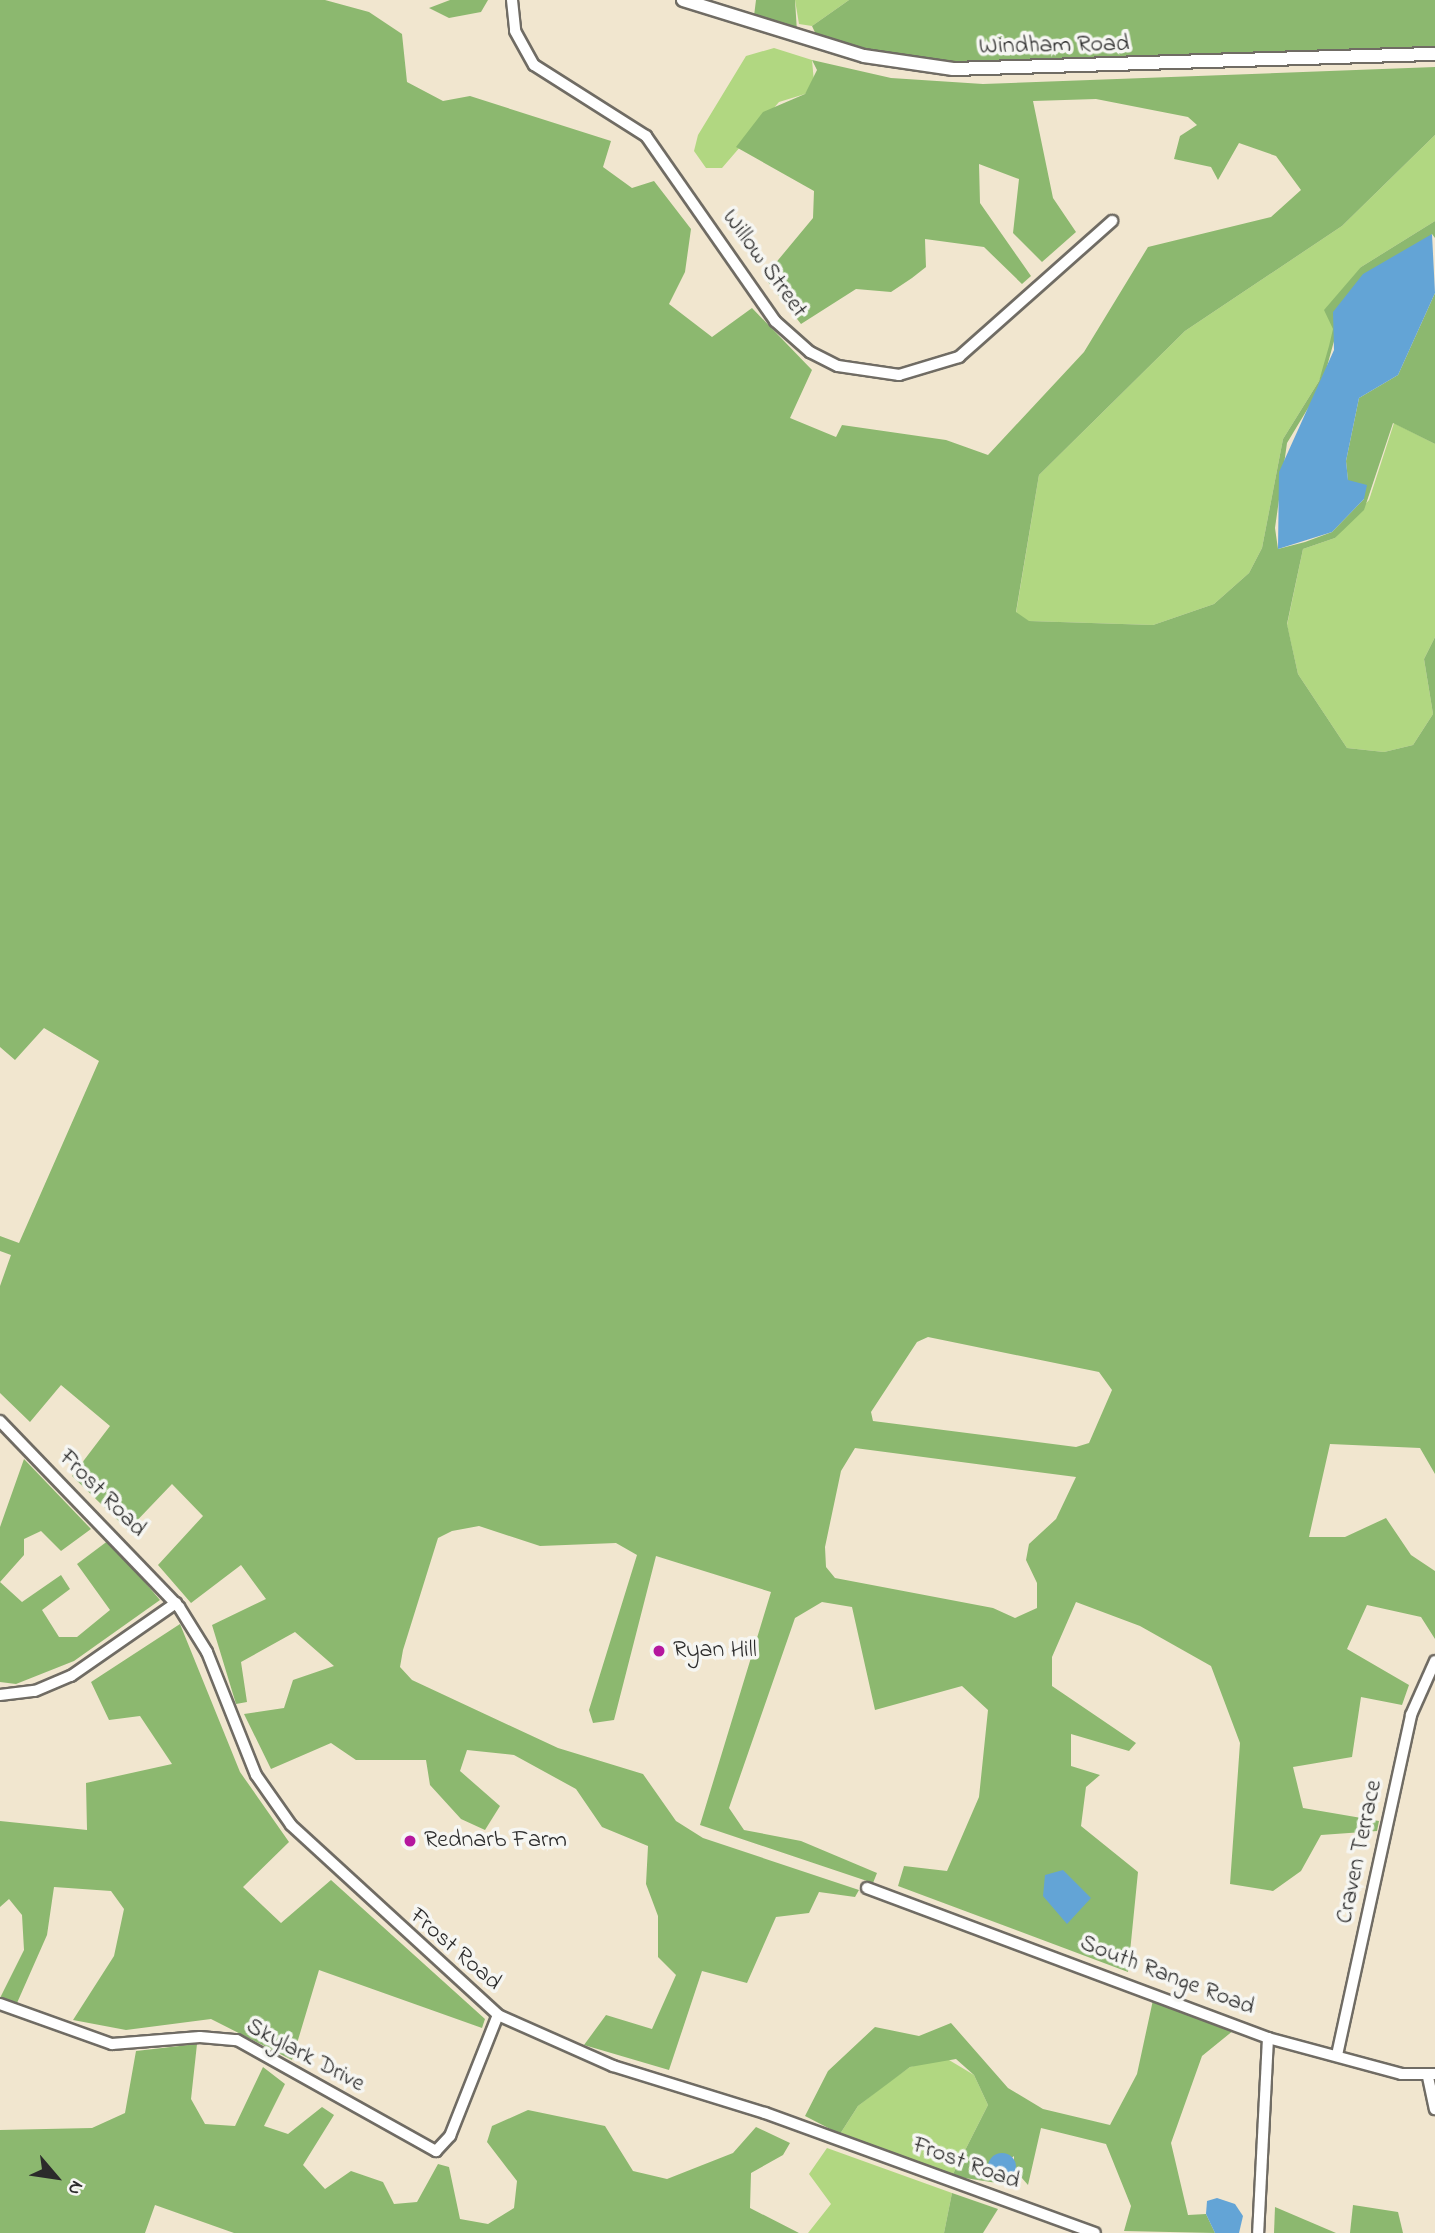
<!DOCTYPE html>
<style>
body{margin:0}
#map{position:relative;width:1435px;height:2233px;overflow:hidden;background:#f1e6cf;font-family:"Indie Flower",sans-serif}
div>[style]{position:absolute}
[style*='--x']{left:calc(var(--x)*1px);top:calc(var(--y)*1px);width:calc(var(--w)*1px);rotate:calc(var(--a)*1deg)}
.green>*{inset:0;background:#b1d781}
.forest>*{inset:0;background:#8cb86f}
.water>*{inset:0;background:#63a4d6}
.round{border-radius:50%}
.roads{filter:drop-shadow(2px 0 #706c64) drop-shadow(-2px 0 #706c64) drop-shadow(0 2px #706c64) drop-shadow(0 -2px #706c64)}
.minor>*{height:10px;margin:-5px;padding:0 5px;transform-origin:5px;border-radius:5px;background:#fff}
.tertiary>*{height:12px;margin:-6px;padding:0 6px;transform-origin:6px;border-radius:6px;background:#fff}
.dots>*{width:19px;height:19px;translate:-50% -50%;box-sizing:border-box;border:4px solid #f6f6f2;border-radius:50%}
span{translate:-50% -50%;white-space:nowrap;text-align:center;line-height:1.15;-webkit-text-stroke:7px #f6f6f2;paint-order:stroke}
.street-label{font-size:24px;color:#2b2b2b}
.poi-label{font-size:24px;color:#2b2b2b}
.left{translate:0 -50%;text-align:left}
.north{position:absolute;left:21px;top:2142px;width:70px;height:70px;-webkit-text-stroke:5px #f6f6f2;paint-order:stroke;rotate:119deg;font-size:19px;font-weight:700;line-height:28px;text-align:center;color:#2b2b2b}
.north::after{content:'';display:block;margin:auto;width:24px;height:32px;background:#2b2b2b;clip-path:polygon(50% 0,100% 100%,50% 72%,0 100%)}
</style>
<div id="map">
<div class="green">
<div style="clip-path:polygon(795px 0,849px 0,812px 26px,799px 24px)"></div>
<div style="clip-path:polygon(774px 48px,812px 60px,814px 82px,805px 94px,779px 102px,722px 168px,706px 168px,694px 151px,698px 135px,746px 56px)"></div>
<div style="clip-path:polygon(1435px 135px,1435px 221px,1361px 267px,1319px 381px,1283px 439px,1262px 548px,1249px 573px,1214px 604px,1153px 625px,1028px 621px,1016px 613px,1039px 475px,1185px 331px,1342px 226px)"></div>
<div style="clip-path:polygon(1394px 423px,1435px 444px,1435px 637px,1424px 659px,1433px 714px,1413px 745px,1384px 752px,1347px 748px,1298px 674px,1287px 625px,1303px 549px,1335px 538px,1369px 500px)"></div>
<div style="clip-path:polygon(944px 2057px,974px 2075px,988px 2105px,952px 2176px,840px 2134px,858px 2106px,886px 2084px,910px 2067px)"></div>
<div style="clip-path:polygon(827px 2148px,952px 2193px,944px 2233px,808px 2233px,831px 2204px,809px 2174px)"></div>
</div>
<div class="forest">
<div style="clip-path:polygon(evenodd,0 0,325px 0,369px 12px,402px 34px,407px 82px,443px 101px,470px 96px,611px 141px,603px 167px,632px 188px,654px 181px,691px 229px,685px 272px,669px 304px,712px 337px,752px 308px,812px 370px,790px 418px,836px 437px,842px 425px,946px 440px,988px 455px,1084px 352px,1148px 247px,1271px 217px,1301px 190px,1276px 156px,1239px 143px,1218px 180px,1211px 167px,1174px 159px,1180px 136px,1197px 125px,1188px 117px,1096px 99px,1033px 101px,1053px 198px,1076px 232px,1042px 262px,1013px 233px,1019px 179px,979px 164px,980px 203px,1031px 276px,1022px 284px,984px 247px,925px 239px,926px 267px,912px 278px,891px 292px,856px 289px,801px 324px,764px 277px,813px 218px,814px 191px,736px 147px,763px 112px,805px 94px,817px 70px,812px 60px,891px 78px,983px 84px,1435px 67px,1435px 135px,1342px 226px,1185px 331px,1039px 475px,1016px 612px,1029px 621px,1153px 625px,1214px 604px,1249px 573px,1262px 548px,1283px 439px,1319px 381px,1329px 346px,1333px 329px,1324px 310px,1361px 267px,1435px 221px,1435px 238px,1432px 234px,1337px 330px,1322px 385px,1287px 443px,1275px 528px,1278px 549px,1305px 542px,1332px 532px,1364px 499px,1348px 481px,1346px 461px,1359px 398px,1398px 375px,1435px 293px,1435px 444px,1393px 423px,1364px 510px,1335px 538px,1303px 549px,1287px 624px,1298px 674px,1347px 748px,1384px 752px,1413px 745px,1433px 714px,1424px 659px,1435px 637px,1435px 1474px,1420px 1448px,1330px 1444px,1309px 1537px,1345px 1537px,1386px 1518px,1411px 1555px,1435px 1571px,1435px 1639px,1421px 1617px,1367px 1605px,1347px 1649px,1409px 1685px,1402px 1705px,1361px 1697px,1352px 1757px,1293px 1767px,1303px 1808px,1379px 1821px,1377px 1831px,1321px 1835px,1301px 1871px,1273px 1891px,1230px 1884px,1240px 1743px,1211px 1666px,1140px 1626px,1076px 1602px,1052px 1657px,1052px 1686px,1136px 1743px,1129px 1751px,1071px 1734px,1071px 1766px,1100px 1775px,1086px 1787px,1081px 1826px,1138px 1872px,1128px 1972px,898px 1886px,904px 1866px,947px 1871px,979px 1797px,988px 1710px,962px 1686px,875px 1710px,852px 1607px,822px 1602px,795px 1618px,729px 1808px,744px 1830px,801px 1841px,877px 1873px,873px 1883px,700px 1825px,771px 1592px,656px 1556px,614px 1720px,593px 1723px,589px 1710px,637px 1555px,616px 1543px,540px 1546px,479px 1526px,452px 1531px,438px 1538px,403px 1650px,400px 1667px,412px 1680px,558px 1748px,643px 1774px,676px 1821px,703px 1838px,859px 1890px,855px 1897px,819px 1892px,809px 1913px,776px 1917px,747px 1983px,702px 1971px,669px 2070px,584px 2045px,606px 2015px,652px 2029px,676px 1975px,658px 1957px,658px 1916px,646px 1884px,648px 1846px,602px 1827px,576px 1789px,514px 1755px,467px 1750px,460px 1771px,500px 1806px,485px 1830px,461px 1819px,430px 1785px,426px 1760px,356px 1760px,331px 1743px,271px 1769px,244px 1714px,284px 1708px,293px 1680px,334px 1666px,295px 1632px,241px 1662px,247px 1702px,236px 1704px,212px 1625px,266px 1599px,241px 1565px,191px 1603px,158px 1565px,203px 1516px,172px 1484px,128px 1530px,72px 1476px,110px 1426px,61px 1385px,30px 1422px,0 1393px,0 1286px,11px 1255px,0 1251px,0 1236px,19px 1243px,99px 1061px,44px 1028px,15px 1060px,0 1047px,0 0,928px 1337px,1099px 1372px,1112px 1390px,1089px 1443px,1076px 1447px,873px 1421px,871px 1412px,917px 1342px,928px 1337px,0 0,855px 1448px,1076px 1477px,1056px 1519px,1029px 1544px,1026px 1560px,1037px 1583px,1037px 1608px,1015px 1618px,993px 1608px,835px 1578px,826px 1567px,825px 1547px,841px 1471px,855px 1448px)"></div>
<div style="clip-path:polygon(450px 0,488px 0,481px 12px,449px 18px,429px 8px)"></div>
<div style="clip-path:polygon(756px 0,795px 0,797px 32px,754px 16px)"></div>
<div style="clip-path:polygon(849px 0,1435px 0,1435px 46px,1076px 65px,910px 61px,818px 39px,812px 26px)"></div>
<div style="clip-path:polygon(24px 1459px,91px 1529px,61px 1551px,41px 1531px,24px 1539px,24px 1555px,0 1582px,0 1527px)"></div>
<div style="clip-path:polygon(109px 1540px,160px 1600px,74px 1661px,16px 1684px,0 1682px,0 1582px,22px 1602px,61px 1575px,70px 1589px,42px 1610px,59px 1637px,77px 1637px,110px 1610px,77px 1564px)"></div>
<div style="clip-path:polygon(180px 1624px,240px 1772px,289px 1842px,243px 1887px,281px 1923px,331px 1880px,485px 2019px,482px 2028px,319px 1970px,292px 2060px,211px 2019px,126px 2030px,73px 2020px,114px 1956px,124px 1909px,111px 1891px,54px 1887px,47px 1935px,17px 2003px,0 1998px,24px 1950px,22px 1915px,9px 1899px,0 1907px,0 1821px,87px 1830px,86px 1783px,172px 1764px,140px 1716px,109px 1720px,91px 1682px)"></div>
<div style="clip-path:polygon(1153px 2000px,1234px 2030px,1202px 2056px,1171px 2143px,1188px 2215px,1206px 2214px,1215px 2233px,1124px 2231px,1131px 2206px,1106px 2144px,1041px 2128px,1028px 2185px,1014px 2169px,1014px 2156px,989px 2177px,997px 2183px,952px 2176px,988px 2105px,974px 2075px,956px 2059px,910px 2067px,858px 2106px,840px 2134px,805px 2116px,828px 2071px,875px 2027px,919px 2036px,951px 2023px,1008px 2088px,1043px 2109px,1110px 2125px,1137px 2074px)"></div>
<div style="clip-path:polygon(197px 2044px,191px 2099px,205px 2124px,235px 2126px,263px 2067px,285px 2084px,264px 2126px,288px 2134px,322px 2107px,334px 2115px,303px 2165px,325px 2189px,351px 2171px,383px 2182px,394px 2204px,417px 2202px,438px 2164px,449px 2167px,460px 2219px,488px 2224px,514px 2208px,517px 2181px,487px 2142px,492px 2126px,528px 2110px,605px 2126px,633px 2171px,667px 2179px,733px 2153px,756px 2127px,790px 2143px,783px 2155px,751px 2173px,750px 2208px,799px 2233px,234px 2233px,155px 2205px,145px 2233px,0 2233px,0 2130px,92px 2128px,125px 2113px,136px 2051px)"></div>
<div style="clip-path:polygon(952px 2193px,998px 2209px,983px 2233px,944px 2233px)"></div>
<div style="clip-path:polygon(1353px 2205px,1398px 2212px,1403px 2233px,1350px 2233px)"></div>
<div style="clip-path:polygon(1275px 2207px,1336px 2233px,1274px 2233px)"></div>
</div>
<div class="water">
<div style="clip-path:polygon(1432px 234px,1435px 293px,1398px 375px,1359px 398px,1346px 461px,1348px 480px,1367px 485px,1364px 499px,1332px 532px,1278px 549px,1279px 472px,1334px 350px,1333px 312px,1363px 274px)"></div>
<div style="clip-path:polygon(1063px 1870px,1091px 1898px,1067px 1924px,1043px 1896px,1045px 1875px)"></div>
<div class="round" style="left:988px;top:2153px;width:28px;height:28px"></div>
<div style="clip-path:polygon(1217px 2198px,1235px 2204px,1243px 2216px,1239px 2233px,1215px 2233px,1206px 2214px,1207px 2201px)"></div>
</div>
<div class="roads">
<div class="minor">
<div style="--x:512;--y:0;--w:31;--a:84"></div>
<div style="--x:515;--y:31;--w:39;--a:61"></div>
<div style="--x:534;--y:65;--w:133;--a:32.4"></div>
<div style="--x:646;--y:136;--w:226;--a:55.1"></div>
<div style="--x:775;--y:321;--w:47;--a:41.5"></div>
<div style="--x:810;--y:352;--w:31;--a:27"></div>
<div style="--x:838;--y:366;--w:62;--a:8.4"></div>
<div style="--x:899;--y:375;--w:63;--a:-16.7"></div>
<div style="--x:959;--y:357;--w:205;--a:-41.6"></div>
<div style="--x:0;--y:1421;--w:258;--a:46.1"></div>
<div style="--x:179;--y:1607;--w:53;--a:58.1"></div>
<div style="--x:207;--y:1652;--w:132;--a:68.3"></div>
<div style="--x:256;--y:1775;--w:61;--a:55"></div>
<div style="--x:291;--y:1825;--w:281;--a:42.5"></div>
<div style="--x:498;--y:2015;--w:126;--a:23.9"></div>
<div style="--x:613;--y:2066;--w:159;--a:17.2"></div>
<div style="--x:765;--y:2113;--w:351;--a:20"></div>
<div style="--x:0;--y:1695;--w:35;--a:-7"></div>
<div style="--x:35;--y:1691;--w:39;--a:-23"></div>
<div style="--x:71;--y:1676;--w:128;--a:-34.8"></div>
<div style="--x:867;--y:1888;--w:428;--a:20.5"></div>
<div style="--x:1268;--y:2038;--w:195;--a:92.9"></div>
<div style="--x:0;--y:2004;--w:119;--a:19.7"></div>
<div style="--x:112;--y:2044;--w:88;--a:-4.5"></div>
<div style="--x:200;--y:2037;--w:37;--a:5"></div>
<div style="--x:237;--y:2040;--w:228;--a:29.2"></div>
<div style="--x:436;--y:2151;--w:21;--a:-47"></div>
<div style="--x:450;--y:2136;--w:130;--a:-68.4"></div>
<div style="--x:1268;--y:2038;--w:138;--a:15.1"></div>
<div style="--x:1401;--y:2074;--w:34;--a:0"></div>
<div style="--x:1337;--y:2055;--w:348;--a:-77.7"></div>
<div style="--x:1411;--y:1715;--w:59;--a:-66"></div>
<div style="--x:1428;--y:2077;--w:33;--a:78"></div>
</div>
<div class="tertiary">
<div style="--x:683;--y:0;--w:189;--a:17.2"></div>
<div style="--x:864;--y:56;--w:90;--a:8.3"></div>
<div style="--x:953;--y:69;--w:482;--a:-1.8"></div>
</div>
</div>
<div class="dots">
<div style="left:659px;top:1651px;background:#b5179e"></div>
<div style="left:410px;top:1841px;background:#b5179e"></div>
</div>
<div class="street-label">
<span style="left:1054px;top:46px;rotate:-1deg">Windham Road</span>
<span style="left:764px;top:264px;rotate:54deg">Willow Street</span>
<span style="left:102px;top:1494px;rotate:45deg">Frost Road</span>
<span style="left:1360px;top:1852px;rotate:-78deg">Craven Terrace</span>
<span style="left:455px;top:1950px;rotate:41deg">Frost Road</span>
<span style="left:1167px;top:1976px;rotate:21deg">South Range Road</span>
<span style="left:305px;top:2056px;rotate:28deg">Skylark Drive</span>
<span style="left:966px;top:2164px;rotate:20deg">Frost Road</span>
</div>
<div class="poi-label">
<span class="left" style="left:673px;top:1651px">Ryan Hill</span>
<span class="left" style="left:424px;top:1841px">Rednarb Farm</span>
</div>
<div class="north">N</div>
</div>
